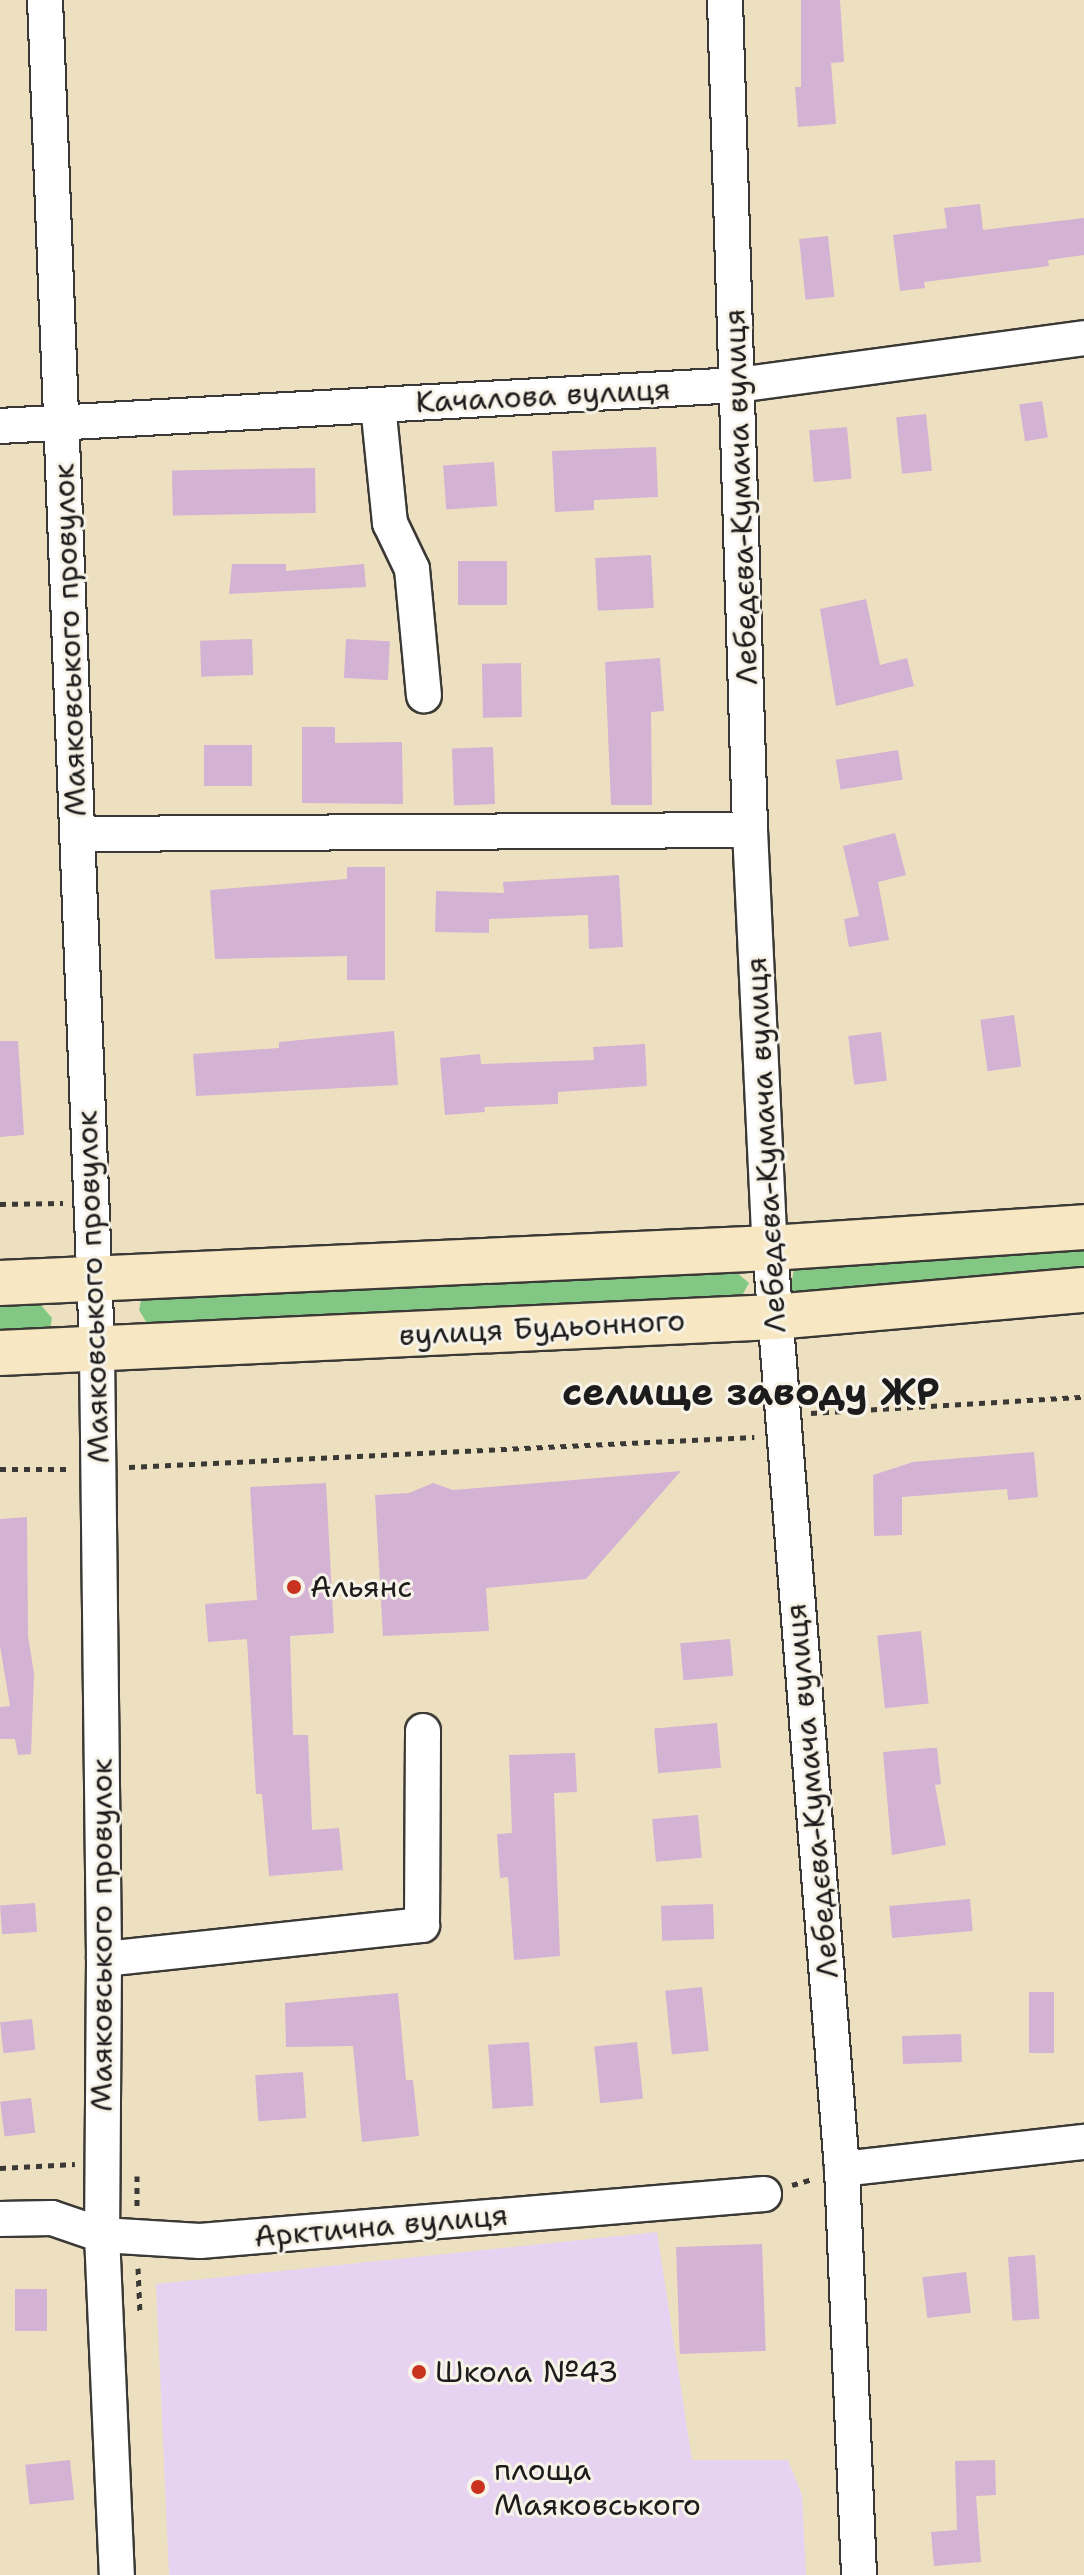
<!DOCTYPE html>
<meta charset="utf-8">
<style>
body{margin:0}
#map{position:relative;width:1084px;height:2575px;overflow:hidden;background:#ede0c0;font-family:"Shantell Sans",sans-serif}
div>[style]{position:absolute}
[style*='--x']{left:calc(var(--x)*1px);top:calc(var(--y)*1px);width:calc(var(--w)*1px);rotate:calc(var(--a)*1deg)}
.built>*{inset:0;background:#e5d3f1}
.green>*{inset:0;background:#82c884}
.building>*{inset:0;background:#d4b2d4;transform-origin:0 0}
.path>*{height:5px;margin-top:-2.5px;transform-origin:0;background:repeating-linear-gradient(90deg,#3b3935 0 6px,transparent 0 12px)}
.roads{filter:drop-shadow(2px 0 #3b3935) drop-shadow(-2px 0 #3b3935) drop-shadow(0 2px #3b3935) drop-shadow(0 -2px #3b3935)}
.street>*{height:34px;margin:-17px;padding:0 17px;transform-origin:17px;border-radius:17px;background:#fff}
.secondary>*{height:44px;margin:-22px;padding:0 22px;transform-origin:22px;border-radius:22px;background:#f7e8c3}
.dots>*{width:22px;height:22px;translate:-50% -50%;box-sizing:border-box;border:4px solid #f7f3e8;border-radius:50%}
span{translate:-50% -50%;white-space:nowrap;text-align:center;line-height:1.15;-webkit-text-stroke:6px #f7f3e8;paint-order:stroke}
.street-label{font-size:30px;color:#1c1c1c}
.poi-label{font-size:30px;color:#1c1c1c}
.left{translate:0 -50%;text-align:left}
.district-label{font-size:38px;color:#1c1c1c;font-weight:700}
</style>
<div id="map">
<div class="built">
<div style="clip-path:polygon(657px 2232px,692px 2460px,788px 2460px,802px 2495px,806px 2575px,169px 2575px,156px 2284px)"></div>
</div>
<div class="green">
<div style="clip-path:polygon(1084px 1245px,1084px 1272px,799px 1297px,790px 1291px,794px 1269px,806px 1262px)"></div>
<div style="clip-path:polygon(735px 1271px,749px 1283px,739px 1301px,151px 1330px,139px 1310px,141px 1300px,159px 1294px)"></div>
<div style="clip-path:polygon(40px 1304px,52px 1318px,50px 1330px,0 1336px,0 1306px)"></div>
</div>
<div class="building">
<div style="clip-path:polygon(801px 0,840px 0,844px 62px,831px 63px,836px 124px,798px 127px,795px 87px,801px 87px)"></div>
<div style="clip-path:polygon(980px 204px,983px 230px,1084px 218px,1084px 255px,1048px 260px,1049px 266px,924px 282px,925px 288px,900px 291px,893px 235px,947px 228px,944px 208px)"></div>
<div style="left:828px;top:236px;width:61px;height:29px;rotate:84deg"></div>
<div style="left:1042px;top:401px;width:37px;height:23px;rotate:81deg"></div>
<div style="left:926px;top:414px;width:57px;height:30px;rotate:84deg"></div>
<div style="left:847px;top:427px;width:52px;height:38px;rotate:85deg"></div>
<div style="clip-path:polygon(656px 447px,658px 497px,594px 500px,594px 510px,555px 512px,552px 451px)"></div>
<div style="left:494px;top:462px;width:44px;height:51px;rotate:86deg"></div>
<div style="left:315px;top:468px;width:45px;height:143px;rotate:89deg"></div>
<div style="left:651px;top:555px;width:53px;height:56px;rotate:87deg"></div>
<div style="left:458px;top:561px;width:49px;height:44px"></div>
<div style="clip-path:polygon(232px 564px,286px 564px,286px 571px,364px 564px,366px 587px,229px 594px)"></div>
<div style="clip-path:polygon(866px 599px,880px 665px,907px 658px,914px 686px,836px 706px,820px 609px)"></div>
<div style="left:252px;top:639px;width:36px;height:52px;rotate:88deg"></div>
<div style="left:346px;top:639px;width:44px;height:39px;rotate:3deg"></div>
<div style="clip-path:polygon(660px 658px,664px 711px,651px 712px,652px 805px,611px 805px,605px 662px)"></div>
<div style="left:521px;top:663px;width:54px;height:39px;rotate:89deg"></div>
<div style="clip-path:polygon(302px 727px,335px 727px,335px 743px,402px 742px,403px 804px,302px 803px)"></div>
<div style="left:204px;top:745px;width:48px;height:41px"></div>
<div style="left:493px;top:747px;width:57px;height:41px;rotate:88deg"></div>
<div style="left:898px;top:750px;width:30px;height:63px;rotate:81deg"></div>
<div style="clip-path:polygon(895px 833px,906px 875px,878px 882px,889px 940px,849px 947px,844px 919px,859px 916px,843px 846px)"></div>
<div style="clip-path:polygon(347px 867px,385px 867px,385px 980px,347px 980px,347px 956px,215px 959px,210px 890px,347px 879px)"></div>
<div style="clip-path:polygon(619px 875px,623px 947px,589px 949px,588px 915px,489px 919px,489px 933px,435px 932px,436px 891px,504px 893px,503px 882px)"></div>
<div style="left:1014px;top:1015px;width:52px;height:34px;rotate:82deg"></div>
<div style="clip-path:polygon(394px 1031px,398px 1085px,196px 1096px,193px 1054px,279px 1048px,279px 1042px)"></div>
<div style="left:881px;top:1032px;width:49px;height:33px;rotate:83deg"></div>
<div style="clip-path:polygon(0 1041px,18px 1041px,24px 1135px,0 1137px)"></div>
<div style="clip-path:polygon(645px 1044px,647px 1086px,558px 1092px,558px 1104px,484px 1107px,485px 1112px,445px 1115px,440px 1058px,480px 1054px,481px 1064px,594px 1060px,593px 1047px)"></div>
<div style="clip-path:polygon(1034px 1452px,1038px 1497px,1008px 1500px,1007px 1489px,902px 1497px,902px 1535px,874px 1536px,873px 1475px,913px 1462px)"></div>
<div style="clip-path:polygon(681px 1471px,586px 1579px,486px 1588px,489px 1631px,383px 1636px,375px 1495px,409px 1493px,433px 1483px,453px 1490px)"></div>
<div style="clip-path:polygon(326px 1483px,334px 1633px,290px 1636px,293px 1735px,308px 1735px,312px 1830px,339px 1828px,343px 1870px,269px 1876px,262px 1794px,256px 1794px,247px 1639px,208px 1642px,205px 1604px,257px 1600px,250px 1487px)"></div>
<div style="clip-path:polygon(27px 1517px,28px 1635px,34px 1674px,31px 1754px,18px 1755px,15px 1739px,0 1739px,0 1707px,10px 1706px,0 1646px,0 1519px)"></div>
<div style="left:921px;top:1631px;width:73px;height:44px;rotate:84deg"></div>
<div style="left:730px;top:1639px;width:37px;height:50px;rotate:85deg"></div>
<div style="left:717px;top:1723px;width:45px;height:63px;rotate:85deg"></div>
<div style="clip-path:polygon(931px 1748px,937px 1748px,941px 1784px,935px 1785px,946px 1845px,892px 1855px,883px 1752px)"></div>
<div style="clip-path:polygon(575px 1753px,577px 1792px,554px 1793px,560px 1956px,514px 1960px,508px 1877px,500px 1878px,497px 1834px,512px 1833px,509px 1755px)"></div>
<div style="left:698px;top:1815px;width:43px;height:46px;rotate:85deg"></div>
<div style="left:970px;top:1899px;width:32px;height:81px;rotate:85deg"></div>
<div style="left:35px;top:1903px;width:29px;height:35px;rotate:86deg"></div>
<div style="left:713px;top:1904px;width:35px;height:52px;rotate:88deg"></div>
<div style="left:702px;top:1987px;width:64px;height:37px;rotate:84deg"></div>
<div style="left:1029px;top:1992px;width:25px;height:61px"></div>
<div style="clip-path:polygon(398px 1993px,406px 2080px,413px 2080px,419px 2136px,362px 2142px,353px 2046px,286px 2047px,285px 2003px)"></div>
<div style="left:32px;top:2019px;width:31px;height:32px;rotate:84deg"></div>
<div style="left:961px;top:2034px;width:28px;height:59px;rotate:88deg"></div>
<div style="left:529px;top:2042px;width:64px;height:41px;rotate:86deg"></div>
<div style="left:637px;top:2042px;width:57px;height:43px;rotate:84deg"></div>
<div style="left:303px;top:2072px;width:46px;height:48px;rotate:86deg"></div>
<div style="left:31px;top:2098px;width:35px;height:31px;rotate:83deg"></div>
<div style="left:762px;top:2244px;width:107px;height:86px;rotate:88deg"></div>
<div style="left:1035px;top:2255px;width:64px;height:27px;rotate:86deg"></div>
<div style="left:966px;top:2272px;width:41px;height:44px;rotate:83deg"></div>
<div style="left:15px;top:2289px;width:32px;height:42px"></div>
<div style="left:70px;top:2460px;width:40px;height:45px;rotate:84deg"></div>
<div style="clip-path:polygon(995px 2460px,996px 2495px,976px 2496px,981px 2562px,934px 2566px,931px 2532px,957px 2530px,955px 2461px)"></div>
</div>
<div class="path">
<div style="--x:0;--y:1204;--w:63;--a:-0.9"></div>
<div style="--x:811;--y:1413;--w:273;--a:-3.4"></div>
<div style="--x:129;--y:1467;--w:626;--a:-2.75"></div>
<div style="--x:0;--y:1469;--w:71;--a:0"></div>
<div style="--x:0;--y:2168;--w:75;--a:-3.1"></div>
<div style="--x:137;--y:2176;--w:30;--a:90"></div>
<div style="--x:792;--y:2185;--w:22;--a:-16"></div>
<div style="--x:138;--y:2268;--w:46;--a:87.5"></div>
</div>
<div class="roads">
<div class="street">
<div style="--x:45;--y:0;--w:1351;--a:87.79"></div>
<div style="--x:97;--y:1350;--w:609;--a:89.34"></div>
<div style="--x:104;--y:1959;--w:276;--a:90.4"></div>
<div style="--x:102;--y:2235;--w:340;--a:87.5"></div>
<div style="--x:725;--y:0;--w:830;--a:88.27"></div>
<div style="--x:750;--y:830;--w:418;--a:87.3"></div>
<div style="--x:770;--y:1248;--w:924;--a:85.53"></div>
<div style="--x:842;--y:2169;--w:406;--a:87.6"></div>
<div style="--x:378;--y:405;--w:119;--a:84.2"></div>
<div style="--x:390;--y:523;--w:51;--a:64.4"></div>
<div style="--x:412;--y:569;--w:127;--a:84.6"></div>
<div style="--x:0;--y:426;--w:739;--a:-3.18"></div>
<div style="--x:738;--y:385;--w:349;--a:-7.7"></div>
<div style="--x:77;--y:834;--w:673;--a:-0.34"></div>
<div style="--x:104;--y:1959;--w:320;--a:-6.1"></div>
<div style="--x:422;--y:1925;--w:194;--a:-89.7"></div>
<div style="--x:842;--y:2169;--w:244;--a:-6.4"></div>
<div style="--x:0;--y:2219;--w:52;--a:-1.1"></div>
<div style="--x:52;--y:2218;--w:53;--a:18.8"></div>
<div style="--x:102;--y:2235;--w:98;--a:3.5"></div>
<div style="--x:200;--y:2241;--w:566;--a:-4.76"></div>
</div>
<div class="secondary">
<div style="--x:0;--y:1283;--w:771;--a:-2.6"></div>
<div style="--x:770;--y:1248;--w:315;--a:-3.8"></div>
<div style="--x:0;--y:1353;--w:775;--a:-2.66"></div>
<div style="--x:774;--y:1317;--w:311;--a:-5"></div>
</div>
</div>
<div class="dots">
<div style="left:294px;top:1587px;background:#c8321e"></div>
<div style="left:419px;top:2372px;background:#c8321e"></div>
<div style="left:478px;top:2487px;background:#c8321e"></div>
</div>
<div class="street-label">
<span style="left:543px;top:396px;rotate:-3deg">Качалова вулиця</span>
<span style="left:741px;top:497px;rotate:-92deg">Лебедєва-Кумача вулиця</span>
<span style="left:70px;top:640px;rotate:-92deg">Маяковського провулок</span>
<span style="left:766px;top:1145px;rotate:-93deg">Лебедєва-Кумача вулиця</span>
<span style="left:93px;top:1287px;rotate:-92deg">Маяковського провулок</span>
<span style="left:542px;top:1328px;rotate:-3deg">вулиця Будьонного</span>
<span style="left:812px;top:1791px;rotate:-95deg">Лебедєва-Кумача вулиця</span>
<span style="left:102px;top:1935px;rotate:-90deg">Маяковського провулок</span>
<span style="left:381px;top:2226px;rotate:-5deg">Арктична вулиця</span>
</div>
<div class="poi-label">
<span class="left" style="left:310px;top:1587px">Альянс</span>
<span class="left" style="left:435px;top:2372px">Школа №43</span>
<span class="left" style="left:494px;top:2487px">площа<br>Маяковського</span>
</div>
<div class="district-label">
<span style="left:751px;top:1392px">селище заводу ЖР</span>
</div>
</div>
